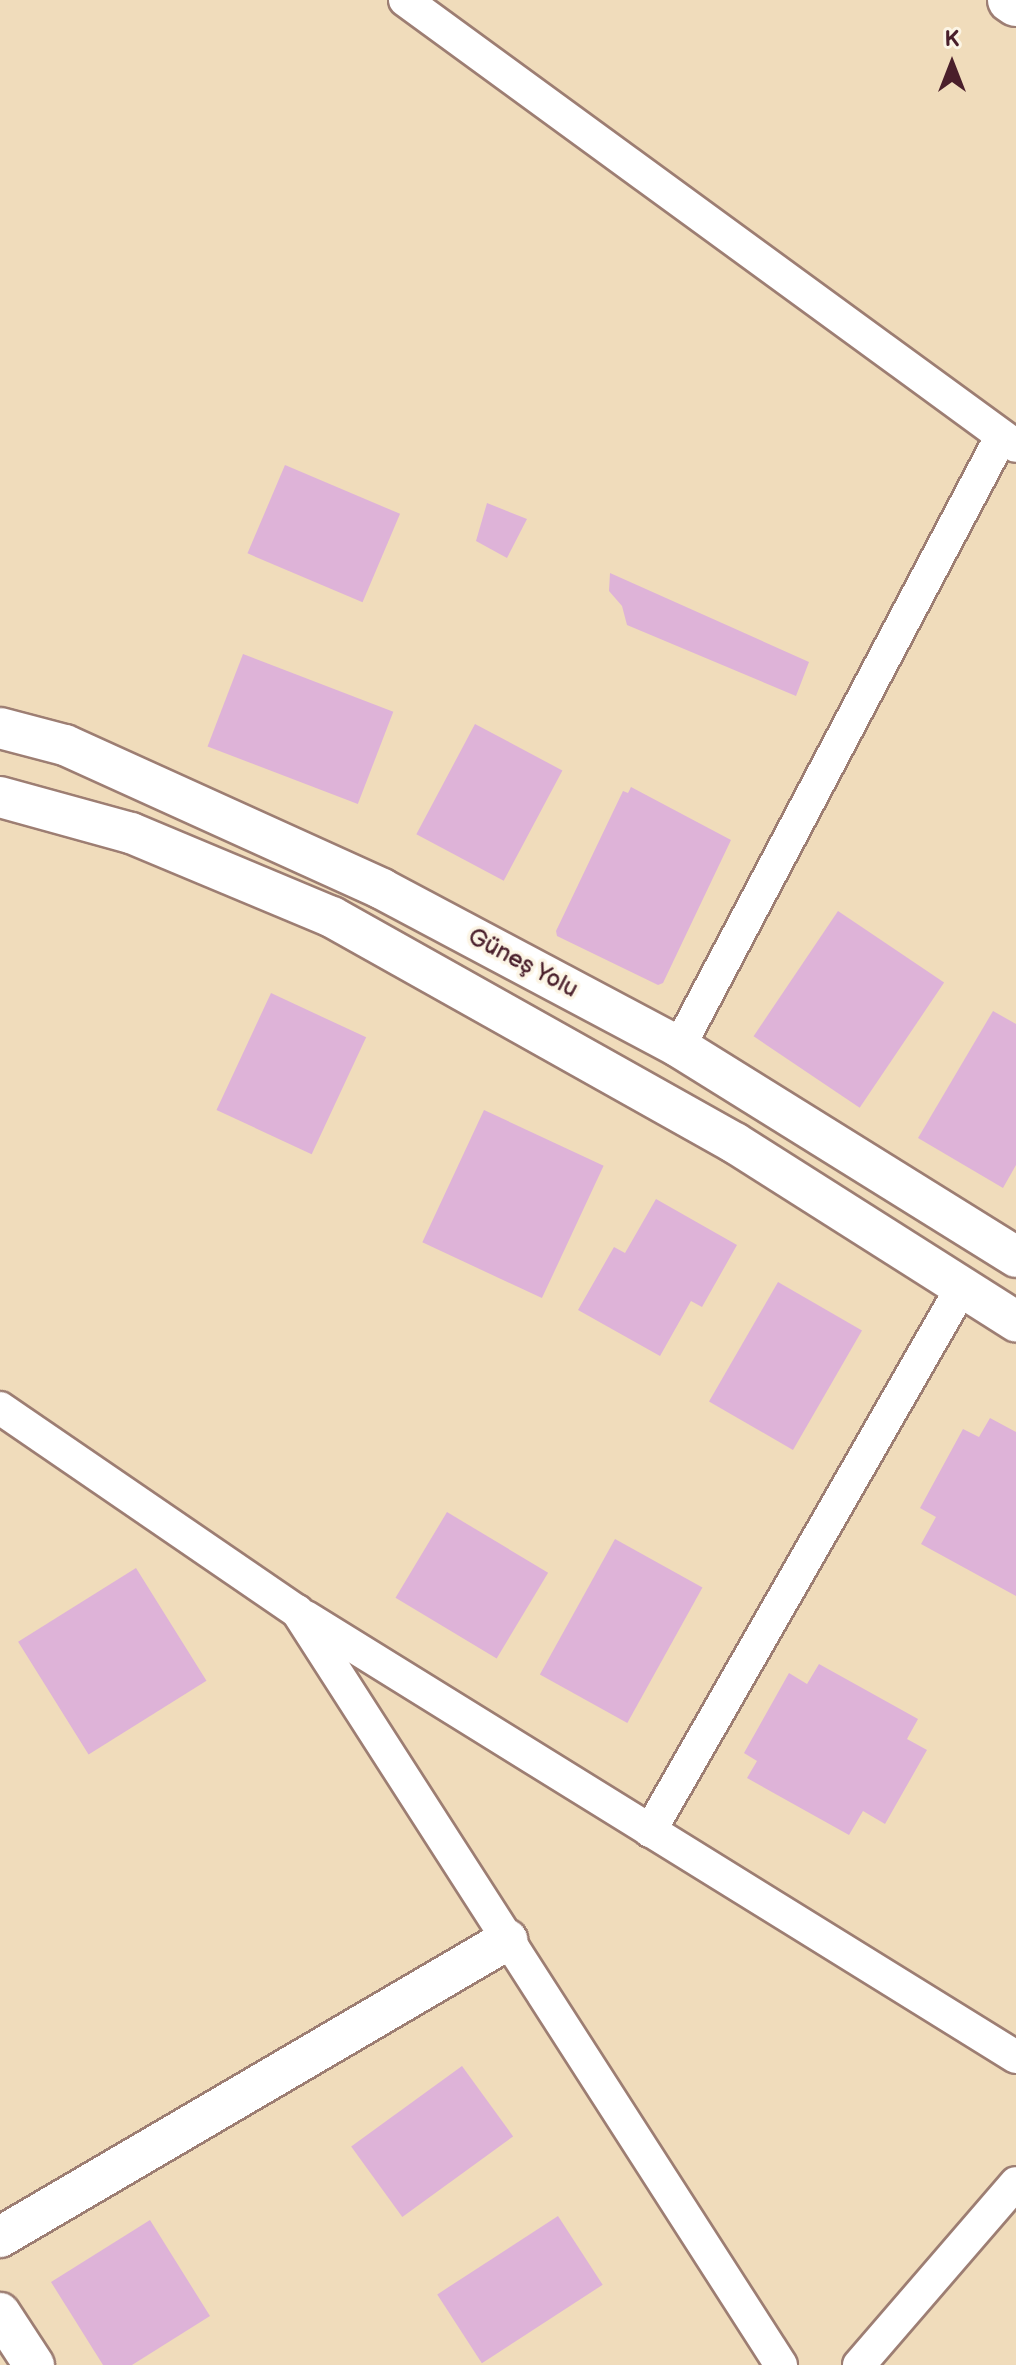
<!DOCTYPE html>
<meta charset="utf-8">
<style>
body{margin:0}
#map{position:relative;width:1016px;height:2365px;overflow:hidden;background:#f0dcbb;font-family:"Balsamiq Sans",sans-serif}
div>[style]{position:absolute}
[style*='--x']{left:calc(var(--x)*1px);top:calc(var(--y)*1px);width:calc(var(--w)*1px);rotate:calc(var(--a)*1deg)}
.building>*{inset:0;background:#deb3d8;transform-origin:0 0}
.roads{filter:drop-shadow(2px 0 #9d7e73) drop-shadow(-2px 0 #9d7e73) drop-shadow(0 2px #9d7e73) drop-shadow(0 -2px #9d7e73)}
.minor>*{height:32px;margin:-16px;padding:0 16px;transform-origin:16px;border-radius:16px;background:#fff}
.tertiary>*{height:40px;margin:-20px;padding:0 20px;transform-origin:20px;border-radius:20px;background:#fff}
.motorway>*{height:44px;margin:-22px;padding:0 22px;transform-origin:22px;border-radius:22px;background:#fff}
span{translate:-50% -50%;white-space:nowrap;text-align:center;line-height:1.15;-webkit-text-stroke:7px #fcf5e5;paint-order:stroke}
.street-label{font-size:24px;color:#4a1f2b}
.north{position:absolute;left:912px;top:24px;width:80px;height:80px;-webkit-text-stroke:6px #fcf5e5;paint-order:stroke;rotate:0deg;font-size:22px;font-weight:700;line-height:32px;text-align:center;color:#4a1f2b}
.north::after{content:'';display:block;margin:auto;width:28px;height:36px;background:#4a1f2b;clip-path:polygon(50% 0,100% 100%,50% 72%,0 100%)}
</style>
<div id="map">
<div class="building">
<div style="left:285px;top:465px;width:125px;height:96px;rotate:23deg"></div>
<div style="clip-path:polygon(487px 503px,527px 519px,507px 558px,476px 541px)"></div>
<div style="clip-path:polygon(610px 573px,809px 662px,796px 696px,627px 625px,622px 606px,609px 591px)"></div>
<div style="left:243px;top:654px;width:161px;height:99px;rotate:21deg"></div>
<div style="left:475px;top:724px;width:99px;height:125px;rotate:28deg"></div>
<div style="clip-path:polygon(631px 787px,731px 840px,663px 983px,658px 985px,557px 936px,556px 931px,623px 791px,628px 793px)"></div>
<div style="left:838px;top:911px;width:128px;height:151px;rotate:34deg"></div>
<div style="left:271px;top:993px;width:105px;height:129px;rotate:25deg"></div>
<div style="clip-path:polygon(993px 1011px,1016px 1024px,1016px 1165px,1003px 1188px,918px 1138px)"></div>
<div style="left:484px;top:1110px;width:132px;height:146px;rotate:25deg"></div>
<div style="clip-path:polygon(656px 1199px,737px 1245px,702px 1307px,691px 1301px,660px 1356px,578px 1310px,614px 1247px,625px 1253px)"></div>
<div style="left:778px;top:1282px;width:97px;height:138px;rotate:30deg"></div>
<div style="clip-path:polygon(990px 1418px,1016px 1432px,1016px 1596px,921px 1544px,936px 1517px,920px 1508px,963px 1429px,979px 1437px)"></div>
<div style="left:447px;top:1512px;width:118px;height:100px;rotate:31deg"></div>
<div style="left:615px;top:1539px;width:100px;height:155px;rotate:29deg"></div>
<div style="left:136px;top:1568px;width:133px;height:139px;rotate:58deg"></div>
<div style="clip-path:polygon(819px 1664px,918px 1719px,907px 1739px,927px 1750px,885px 1824px,863px 1811px,849px 1835px,747px 1778px,757px 1761px,744px 1753px,789px 1673px,807px 1684px)"></div>
<div style="left:462px;top:2066px;width:87px;height:137px;rotate:54deg"></div>
<div style="left:558px;top:2216px;width:82px;height:144px;rotate:57deg"></div>
<div style="clip-path:polygon(150px 2220px,210px 2316px,132px 2365px,103px 2365px,51px 2282px)"></div>
</div>
<div class="roads">
<div class="minor">
<div style="--x:405;--y:0;--w:756;--a:36.13"></div>
<div style="--x:679;--y:1047;--w:690;--a:-62.17"></div>
<div style="--x:0;--y:1408;--w:360;--a:34.4"></div>
<div style="--x:297;--y:1611;--w:896;--a:57.3"></div>
<div style="--x:306;--y:1617;--w:835;--a:31.79"></div>
<div style="--x:650;--y:1831;--w:627;--a:-60.16"></div>
<div style="--x:859;--y:2365;--w:240;--a:-49.2"></div>
</div>
<div class="tertiary">
<div style="--x:0;--y:728;--w:67;--a:14.7"></div>
<div style="--x:65;--y:745;--w:348;--a:24.4"></div>
<div style="--x:382;--y:889;--w:336;--a:28"></div>
<div style="--x:679;--y:1047;--w:397;--a:31.9"></div>
<div style="--x:0;--y:797;--w:136;--a:15.4"></div>
<div style="--x:131;--y:833;--w:218;--a:22.7"></div>
<div style="--x:332;--y:917;--w:462;--a:29.3"></div>
<div style="--x:735;--y:1143;--w:333;--a:32.4"></div>
<div style="--x:0;--y:2237;--w:588;--a:-30.36"></div>
<div style="--x:0;--y:2313;--w:62;--a:56.8"></div>
</div>
<div class="motorway">
<div style="--x:1010;--y:0;--w:7;--a:34"></div>
</div>
</div>
<div class="street-label">
<span style="left:523px;top:963px;rotate:28deg">Güneş Yolu</span>
</div>
<div class="north">K</div>
</div>
